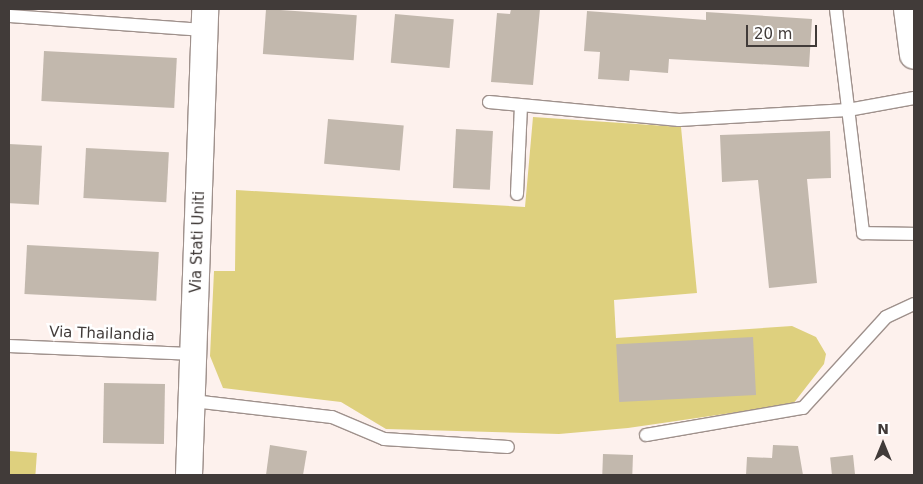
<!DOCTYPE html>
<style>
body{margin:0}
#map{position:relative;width:923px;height:484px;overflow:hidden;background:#fdf1ed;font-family:"DejaVu Sans",sans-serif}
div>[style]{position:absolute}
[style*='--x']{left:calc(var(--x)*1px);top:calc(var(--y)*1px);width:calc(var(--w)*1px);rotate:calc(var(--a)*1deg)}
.green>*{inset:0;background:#ded07e;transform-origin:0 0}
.building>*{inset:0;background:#c2b8ad;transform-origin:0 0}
.roads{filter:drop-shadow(1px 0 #9f918c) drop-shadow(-1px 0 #9f918c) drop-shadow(0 1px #9f918c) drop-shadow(0 -1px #9f918c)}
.lane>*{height:12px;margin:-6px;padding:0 6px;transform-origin:6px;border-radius:6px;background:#fff}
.street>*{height:26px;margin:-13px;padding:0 13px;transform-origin:13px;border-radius:13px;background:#fff}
.secondary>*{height:28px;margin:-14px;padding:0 14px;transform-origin:14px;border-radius:14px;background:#fff}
span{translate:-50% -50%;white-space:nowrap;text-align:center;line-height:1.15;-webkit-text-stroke:5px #fff;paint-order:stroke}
.street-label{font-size:15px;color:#413b39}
.frame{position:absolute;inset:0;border:10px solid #413b39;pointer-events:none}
.north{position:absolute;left:858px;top:419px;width:50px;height:50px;-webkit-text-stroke:4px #fff;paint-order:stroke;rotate:0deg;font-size:14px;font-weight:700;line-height:20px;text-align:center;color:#413b39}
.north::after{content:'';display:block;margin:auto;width:18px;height:22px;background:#413b39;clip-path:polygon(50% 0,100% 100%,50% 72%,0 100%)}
.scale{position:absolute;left:746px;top:25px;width:71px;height:22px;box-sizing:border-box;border:2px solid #413b39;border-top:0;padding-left:6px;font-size:15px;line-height:18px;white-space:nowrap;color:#413b39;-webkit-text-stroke:4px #fff;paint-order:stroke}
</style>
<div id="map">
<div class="green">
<div style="clip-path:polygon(533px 117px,681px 127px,697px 293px,614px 300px,616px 338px,792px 326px,816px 337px,826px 354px,824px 364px,793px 404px,628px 428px,559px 434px,386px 429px,341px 402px,223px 388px,210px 356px,214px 271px,235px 271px,236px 190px,525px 207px)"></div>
<div style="left:9px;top:451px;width:28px;height:24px;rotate:4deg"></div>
</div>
<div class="building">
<div style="left:266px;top:9px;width:91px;height:45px;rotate:4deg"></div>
<div style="clip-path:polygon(511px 9px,540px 9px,533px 85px,491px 82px,497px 13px,510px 14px)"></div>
<div style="clip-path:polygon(587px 11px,706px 20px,706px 12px,812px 19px,809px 67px,669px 59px,668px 73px,630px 70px,629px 81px,598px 79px,600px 52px,584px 51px)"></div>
<div style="left:395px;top:14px;width:59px;height:49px;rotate:5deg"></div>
<div style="left:44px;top:51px;width:133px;height:50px;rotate:3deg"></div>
<div style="left:328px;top:119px;width:76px;height:45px;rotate:5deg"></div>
<div style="left:456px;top:129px;width:37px;height:59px;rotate:3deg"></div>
<div style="clip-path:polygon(830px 131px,831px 178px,807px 179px,817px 283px,769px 288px,758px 180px,722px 182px,720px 135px)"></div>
<div style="left:9px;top:144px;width:33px;height:59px;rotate:3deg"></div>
<div style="left:86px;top:148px;width:83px;height:50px;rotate:3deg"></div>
<div style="left:27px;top:245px;width:132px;height:49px;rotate:3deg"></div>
<div style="left:753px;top:337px;width:58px;height:137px;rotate:87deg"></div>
<div style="left:104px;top:383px;width:61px;height:60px;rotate:1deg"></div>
<div style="clip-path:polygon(270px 445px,307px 451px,303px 475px,266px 475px)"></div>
<div style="clip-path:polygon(773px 445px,798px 446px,803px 475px,746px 475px,747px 457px,772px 458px)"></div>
<div style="left:603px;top:454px;width:30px;height:21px;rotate:2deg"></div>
<div style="left:853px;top:455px;width:20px;height:23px;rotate:84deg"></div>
</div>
<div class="roads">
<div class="lane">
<div style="--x:836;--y:9;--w:226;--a:83.1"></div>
<div style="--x:863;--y:233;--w:51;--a:1.1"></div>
<div style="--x:9;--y:16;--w:196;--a:4.1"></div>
<div style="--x:489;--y:102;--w:191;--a:5.4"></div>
<div style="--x:679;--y:120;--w:169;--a:-3.4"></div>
<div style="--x:848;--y:110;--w:67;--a:-10.3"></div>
<div style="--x:517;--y:194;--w:88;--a:-87.4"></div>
<div style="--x:9;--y:346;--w:186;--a:2.5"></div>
<div style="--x:193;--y:401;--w:140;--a:6.6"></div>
<div style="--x:332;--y:417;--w:56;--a:22.9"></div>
<div style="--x:384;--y:439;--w:124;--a:3.7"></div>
<div style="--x:646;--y:435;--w:159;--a:-9.8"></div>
<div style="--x:803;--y:408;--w:123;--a:-47.6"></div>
<div style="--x:886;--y:317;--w:31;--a:-25"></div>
</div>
<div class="street">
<div style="--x:189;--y:475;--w:466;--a:-88"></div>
</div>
<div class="secondary">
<div style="--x:908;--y:9;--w:46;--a:82.6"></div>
</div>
</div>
<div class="street-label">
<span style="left:198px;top:242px;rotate:-88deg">Via Stati Uniti</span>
<span style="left:102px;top:334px;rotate:2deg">Via Thailandia</span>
</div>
<div class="frame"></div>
<div class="north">N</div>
<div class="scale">20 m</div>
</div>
